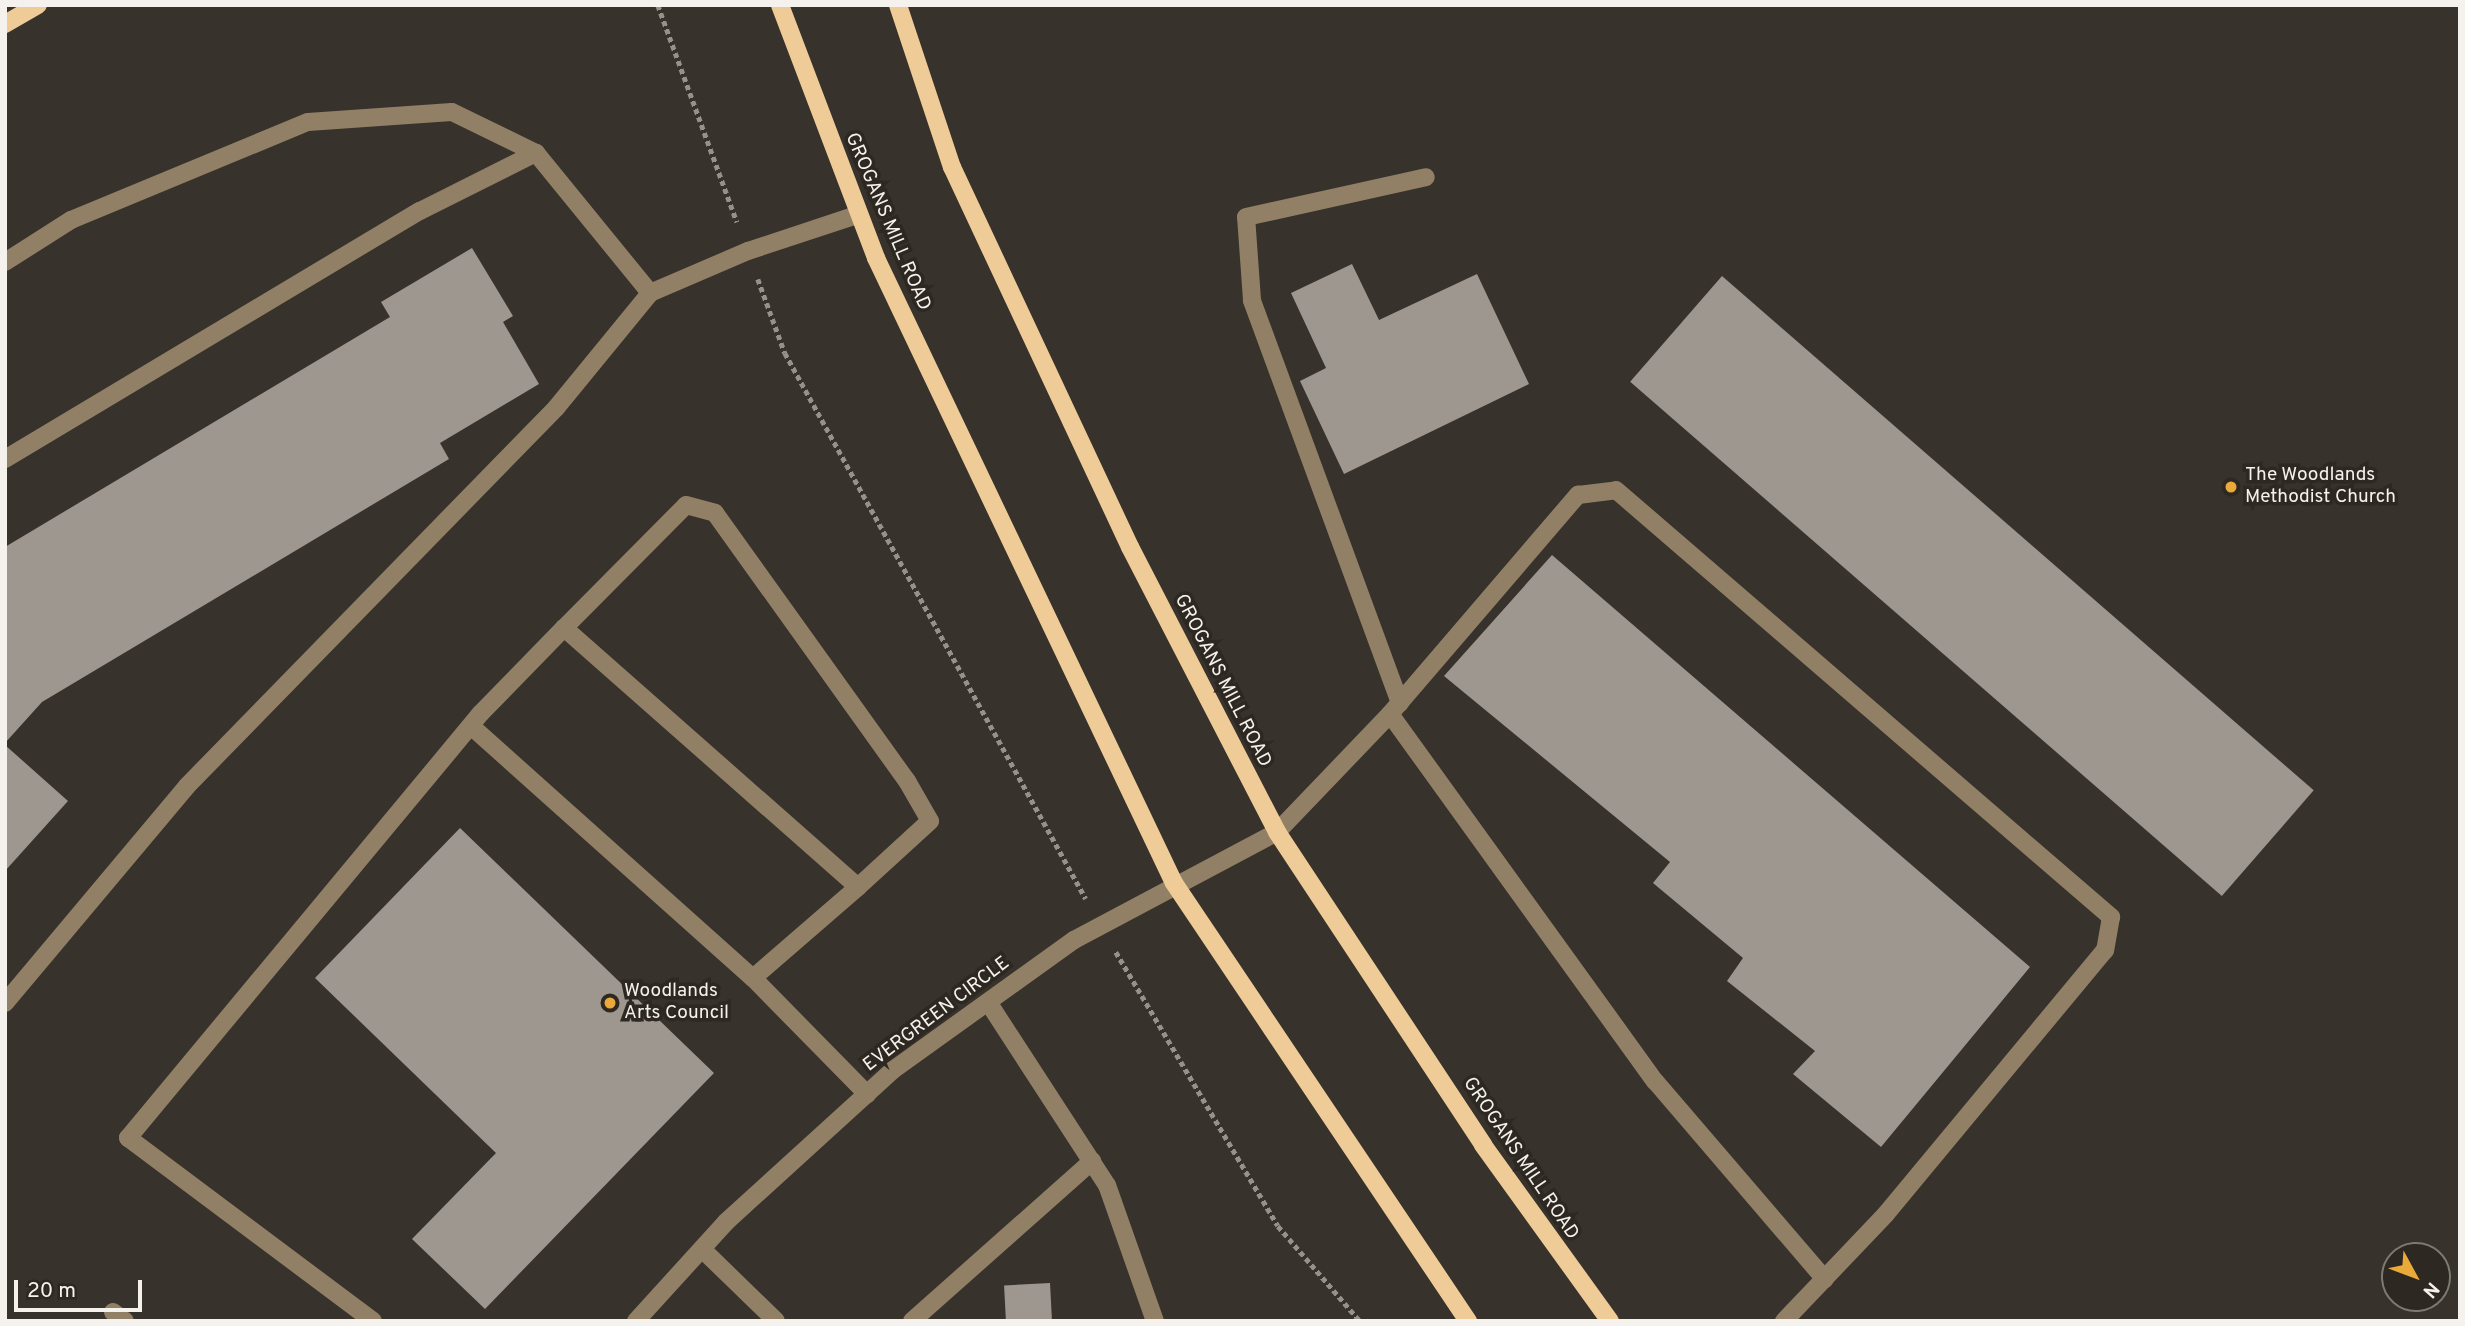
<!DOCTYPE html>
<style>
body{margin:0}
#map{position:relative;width:2465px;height:1326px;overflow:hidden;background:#37322b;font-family:Overpass,sans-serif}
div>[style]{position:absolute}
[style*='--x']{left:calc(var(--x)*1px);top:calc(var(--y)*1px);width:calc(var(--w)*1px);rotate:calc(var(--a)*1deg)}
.building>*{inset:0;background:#9d978f;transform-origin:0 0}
.path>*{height:4.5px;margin-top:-2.25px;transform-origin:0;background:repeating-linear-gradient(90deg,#95918b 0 5px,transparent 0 8.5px)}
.minor>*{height:18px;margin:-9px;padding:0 9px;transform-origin:9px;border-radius:9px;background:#918066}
.major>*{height:18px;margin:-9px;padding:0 9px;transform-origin:9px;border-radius:9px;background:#efcc97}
.dots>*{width:19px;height:19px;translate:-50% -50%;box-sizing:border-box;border:4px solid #2d2821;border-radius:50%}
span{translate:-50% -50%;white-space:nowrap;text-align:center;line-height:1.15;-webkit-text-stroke:7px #2d2821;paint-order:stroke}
.street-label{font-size:19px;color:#f5f2ed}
.poi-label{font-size:19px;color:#f5f2ed}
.left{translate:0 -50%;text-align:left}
.frame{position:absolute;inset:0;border:7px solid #f5f2ed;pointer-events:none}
.north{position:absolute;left:2381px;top:1242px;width:70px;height:70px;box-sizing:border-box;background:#2d2821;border:2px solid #7d7973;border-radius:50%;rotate:131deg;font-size:19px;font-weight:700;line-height:28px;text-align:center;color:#f5f2ed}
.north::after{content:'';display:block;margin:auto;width:24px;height:32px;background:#eaaa39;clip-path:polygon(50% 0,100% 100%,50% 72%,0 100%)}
.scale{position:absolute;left:14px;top:1280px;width:128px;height:32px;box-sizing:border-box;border:4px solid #f5f2ed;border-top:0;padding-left:9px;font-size:21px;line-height:24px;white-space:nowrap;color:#f5f2ed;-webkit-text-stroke:5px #2d2821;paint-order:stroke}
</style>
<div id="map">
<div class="building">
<div style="clip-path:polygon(472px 248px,513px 316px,503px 322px,539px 384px,440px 443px,449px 459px,42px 702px,5px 743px,5px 547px,390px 317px,381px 302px)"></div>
<div style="clip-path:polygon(1352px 264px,1379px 320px,1477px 274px,1529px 384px,1344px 474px,1300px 381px,1326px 368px,1291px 293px)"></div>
<div style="left:1722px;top:276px;width:784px;height:140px;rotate:41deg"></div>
<div style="clip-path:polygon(1552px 555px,2030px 967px,1881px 1147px,1793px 1074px,1815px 1051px,1727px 981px,1743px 958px,1653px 883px,1670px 862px,1444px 676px)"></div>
<div style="clip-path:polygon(5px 745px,68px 801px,5px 871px)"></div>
<div style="clip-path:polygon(460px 828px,714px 1073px,485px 1309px,412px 1239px,496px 1153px,315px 978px)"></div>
<div style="left:1050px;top:1283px;width:38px;height:46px;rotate:87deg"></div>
</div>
<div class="path">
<div style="--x:658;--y:5;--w:231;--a:70"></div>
<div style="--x:758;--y:279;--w:79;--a:70"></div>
<div style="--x:785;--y:353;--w:623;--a:61.13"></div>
<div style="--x:1116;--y:952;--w:318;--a:59.4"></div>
<div style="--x:1278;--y:1226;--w:125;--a:49.2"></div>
</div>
<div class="minor">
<div style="--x:5;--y:262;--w:78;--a:-32.5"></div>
<div style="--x:71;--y:220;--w:256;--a:-22.5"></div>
<div style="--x:308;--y:122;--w:144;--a:-4"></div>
<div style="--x:452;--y:112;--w:93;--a:26"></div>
<div style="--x:5;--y:459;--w:483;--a:-30.9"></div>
<div style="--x:420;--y:211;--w:130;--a:-26.6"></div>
<div style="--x:536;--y:153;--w:181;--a:50.8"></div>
<div style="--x:1400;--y:703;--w:429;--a:-110.2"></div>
<div style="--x:1252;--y:300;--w:83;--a:-94.1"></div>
<div style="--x:1246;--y:217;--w:184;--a:-12.5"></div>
<div style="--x:1390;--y:714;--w:453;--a:54.2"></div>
<div style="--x:1655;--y:1081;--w:261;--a:49.4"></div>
<div style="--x:471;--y:726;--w:378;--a:41.8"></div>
<div style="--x:753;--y:978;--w:139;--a:-40.9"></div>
<div style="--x:753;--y:978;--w:163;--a:45.5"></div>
<div style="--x:988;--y:1002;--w:218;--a:57"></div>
<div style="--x:1107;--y:1185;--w:144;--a:70.6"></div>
<div style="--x:5;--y:1003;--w:283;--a:-50"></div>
<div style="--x:187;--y:786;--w:528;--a:-45.69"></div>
<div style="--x:556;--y:408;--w:149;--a:-50.7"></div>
<div style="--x:650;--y:293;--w:107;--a:-23.2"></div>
<div style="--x:748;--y:251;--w:115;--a:-18.3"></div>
<div style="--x:702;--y:1249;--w:103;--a:44.2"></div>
<div style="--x:113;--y:1312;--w:15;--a:37"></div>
<div style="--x:373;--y:1321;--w:306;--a:-143.2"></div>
<div style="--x:128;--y:1138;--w:552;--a:-50.29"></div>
<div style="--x:481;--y:713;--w:119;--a:-45.7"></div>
<div style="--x:564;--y:628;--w:173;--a:-45.2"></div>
<div style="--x:686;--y:505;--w:30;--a:15"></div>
<div style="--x:715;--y:513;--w:330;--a:54.4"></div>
<div style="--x:907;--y:781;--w:46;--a:60.1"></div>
<div style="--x:930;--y:821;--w:98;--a:137.5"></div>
<div style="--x:858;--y:887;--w:392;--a:-138.6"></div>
<div style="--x:636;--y:1321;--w:134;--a:-47.7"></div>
<div style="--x:726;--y:1222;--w:226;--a:-42.3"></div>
<div style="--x:893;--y:1070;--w:223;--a:-35.7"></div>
<div style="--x:1074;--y:940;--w:230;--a:-28"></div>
<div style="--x:1277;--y:832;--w:163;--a:-46.2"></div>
<div style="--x:1390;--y:714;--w:289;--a:-49.4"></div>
<div style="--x:1578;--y:495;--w:38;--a:-7"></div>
<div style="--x:1616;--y:490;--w:654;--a:40.78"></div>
<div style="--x:2111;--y:917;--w:34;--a:100"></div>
<div style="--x:2105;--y:950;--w:343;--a:129.7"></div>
<div style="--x:1886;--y:1214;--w:148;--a:133.6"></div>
<div style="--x:912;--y:1321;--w:241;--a:-41.6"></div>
</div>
<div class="major">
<div style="--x:780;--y:5;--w:271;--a:69.2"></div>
<div style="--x:876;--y:258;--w:692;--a:64.51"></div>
<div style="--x:1174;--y:883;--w:528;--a:56.13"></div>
<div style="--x:898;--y:5;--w:171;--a:71.6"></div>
<div style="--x:952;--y:167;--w:420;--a:64.9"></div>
<div style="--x:1130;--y:547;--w:321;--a:62.7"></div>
<div style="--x:1277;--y:832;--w:375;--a:56.6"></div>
<div style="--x:1483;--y:1145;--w:217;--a:54.2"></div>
<div style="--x:5;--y:24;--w:38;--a:-30"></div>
</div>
<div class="dots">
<div style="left:2231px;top:487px;background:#eaaa39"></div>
<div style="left:610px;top:1003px;background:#eaaa39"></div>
</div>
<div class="street-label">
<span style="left:887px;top:222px;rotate:67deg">GROGANS MILL ROAD</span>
<span style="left:1222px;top:681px;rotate:63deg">GROGANS MILL ROAD</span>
<span style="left:937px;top:1015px;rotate:-37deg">EVERGREEN CIRCLE</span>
<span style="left:1520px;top:1159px;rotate:56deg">GROGANS MILL ROAD</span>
</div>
<div class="poi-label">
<span class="left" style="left:2245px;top:487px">The Woodlands<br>Methodist Church</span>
<span class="left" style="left:624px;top:1003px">Woodlands<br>Arts Council</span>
</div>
<div class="frame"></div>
<div class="north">N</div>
<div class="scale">20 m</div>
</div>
